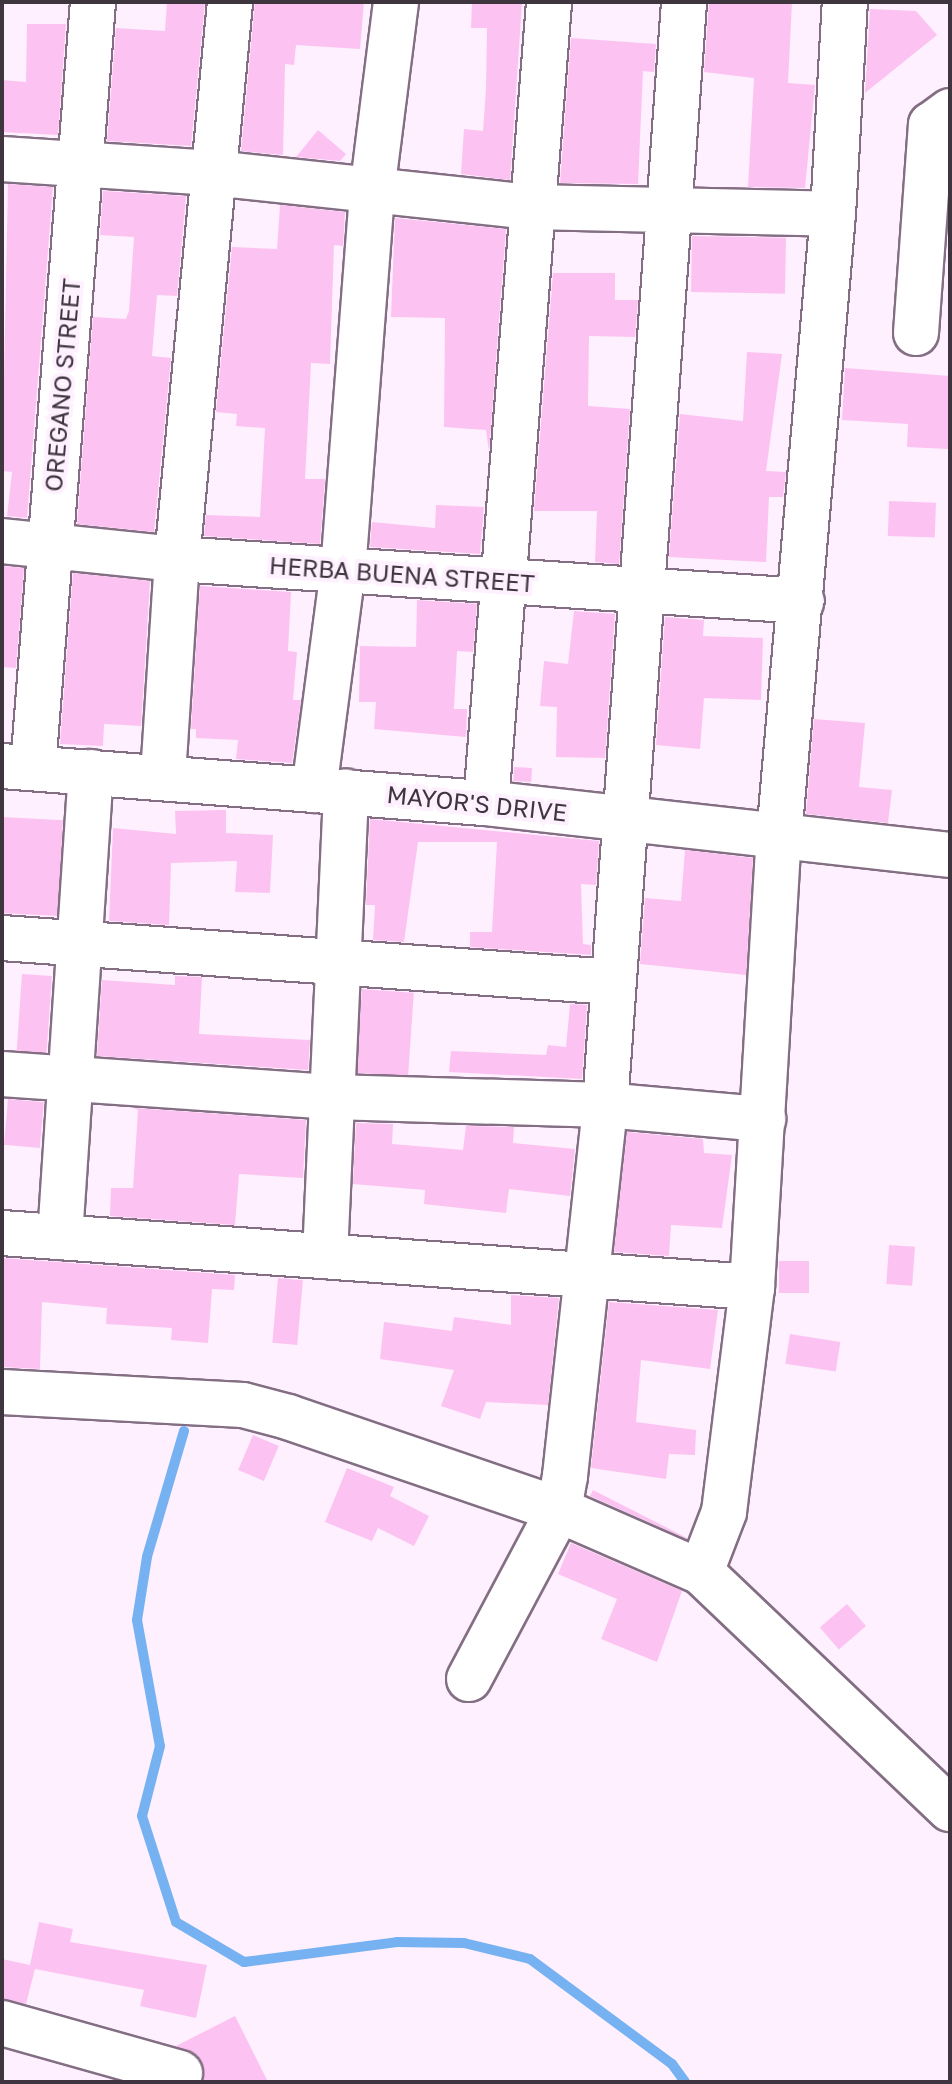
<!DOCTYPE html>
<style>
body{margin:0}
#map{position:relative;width:952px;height:2084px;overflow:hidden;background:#fef0fe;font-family:"Golos Text",sans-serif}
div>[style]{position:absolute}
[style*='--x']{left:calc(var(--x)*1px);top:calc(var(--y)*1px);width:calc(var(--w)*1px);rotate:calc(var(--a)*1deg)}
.stream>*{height:10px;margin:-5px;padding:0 5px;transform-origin:5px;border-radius:5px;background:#76b1f1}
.building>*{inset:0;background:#fcc3f2;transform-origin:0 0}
.roads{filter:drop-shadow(2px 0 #836e83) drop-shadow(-2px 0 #836e83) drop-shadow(0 2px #836e83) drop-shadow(0 -2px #836e83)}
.minor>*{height:44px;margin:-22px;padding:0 22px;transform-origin:22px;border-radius:22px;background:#fff}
span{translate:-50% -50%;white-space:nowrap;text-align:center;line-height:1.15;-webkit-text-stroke:8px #fef0fe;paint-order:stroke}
.street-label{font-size:24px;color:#3f353f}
.frame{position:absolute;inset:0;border:4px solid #3f353f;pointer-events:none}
</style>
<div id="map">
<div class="stream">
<div style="--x:184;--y:1431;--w:131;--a:106.4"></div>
<div style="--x:147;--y:1557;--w:64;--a:99"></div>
<div style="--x:137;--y:1620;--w:128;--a:79.7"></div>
<div style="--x:160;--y:1746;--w:72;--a:104.4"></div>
<div style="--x:142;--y:1816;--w:111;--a:72.2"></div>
<div style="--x:176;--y:1922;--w:79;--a:30.5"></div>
<div style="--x:244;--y:1962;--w:154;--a:-7.4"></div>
<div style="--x:397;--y:1942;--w:67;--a:0.9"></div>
<div style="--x:464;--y:1943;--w:68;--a:13.6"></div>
<div style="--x:530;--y:1959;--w:177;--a:36.5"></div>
<div style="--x:672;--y:2064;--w:22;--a:54"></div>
</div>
<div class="building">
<div style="clip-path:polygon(167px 2px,205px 2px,191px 146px,107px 141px,116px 28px,165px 31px)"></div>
<div style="clip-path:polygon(255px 2px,364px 2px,360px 49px,296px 45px,294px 65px,285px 64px,283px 155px,241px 151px)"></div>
<div style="clip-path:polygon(472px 2px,522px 3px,510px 180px,461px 174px,464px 129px,483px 131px,486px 89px,487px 28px,471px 28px)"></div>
<div style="clip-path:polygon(709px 2px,792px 2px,788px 83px,815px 85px,805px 188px,748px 187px,754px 78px,704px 72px)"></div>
<div style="clip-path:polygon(870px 9px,916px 11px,937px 35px,865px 93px)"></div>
<div style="clip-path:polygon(27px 24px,66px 24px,58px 135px,2px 132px,2px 80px,26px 82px)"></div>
<div style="clip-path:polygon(571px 38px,656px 44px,654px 72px,643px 71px,638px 184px,560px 183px)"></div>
<div style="clip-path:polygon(318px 130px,346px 154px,340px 161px,296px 157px)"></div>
<div style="clip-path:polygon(8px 184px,53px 187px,27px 518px,7px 516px,12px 472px,2px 471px)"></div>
<div style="clip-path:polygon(103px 191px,186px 196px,177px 296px,157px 295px,152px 356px,171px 358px,154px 532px,77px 524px,93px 317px,126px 319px,129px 311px,134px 237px,100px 235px)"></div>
<div style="clip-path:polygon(280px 205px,345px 212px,343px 246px,334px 245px,330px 364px,311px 363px,305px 479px,325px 479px,320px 544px,204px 536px,206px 515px,260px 517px,265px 428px,236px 426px,237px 414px,216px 412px,232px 247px,277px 249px)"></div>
<div style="clip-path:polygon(395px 218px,506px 229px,489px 452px,486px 430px,444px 427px,445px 318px,391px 317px)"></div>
<div style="left:692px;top:236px;width:94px;height:56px;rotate:1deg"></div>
<div style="clip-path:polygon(553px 273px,615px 273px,615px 300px,638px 300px,635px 337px,589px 336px,588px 406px,630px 409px,619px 564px,595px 562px,597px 511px,534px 511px)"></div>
<div style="clip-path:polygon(747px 352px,782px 354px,766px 471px,786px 472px,783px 497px,769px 497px,766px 562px,669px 557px,680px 414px,743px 421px)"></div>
<div style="clip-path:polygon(845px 368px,950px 376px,948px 449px,907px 447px,908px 424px,842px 420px)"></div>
<div style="left:889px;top:501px;width:47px;height:35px;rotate:2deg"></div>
<div style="clip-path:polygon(436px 505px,484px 507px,480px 554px,370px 547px,372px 522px,435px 528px)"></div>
<div style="clip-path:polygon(2px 566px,24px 568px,16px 668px,2px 667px)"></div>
<div style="clip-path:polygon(73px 573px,150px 581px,141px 726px,104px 724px,103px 746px,60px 744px)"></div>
<div style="clip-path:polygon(200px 586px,291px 592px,288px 651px,297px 652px,293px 700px,301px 700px,292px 763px,236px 759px,238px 740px,196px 738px,196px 729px,191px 729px)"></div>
<div style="clip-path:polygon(417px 600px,477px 604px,473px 652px,457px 651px,454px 709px,467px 709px,466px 737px,374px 729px,376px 702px,359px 702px,360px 646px,416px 647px)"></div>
<div style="clip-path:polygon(574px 611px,615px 614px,605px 758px,556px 757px,557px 707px,540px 706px,544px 661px,568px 664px)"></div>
<div style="clip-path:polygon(665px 617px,704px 620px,703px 636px,763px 638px,761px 700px,704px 698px,700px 749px,656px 745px)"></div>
<div style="clip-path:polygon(814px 719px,865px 723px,859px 787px,892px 790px,888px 823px,806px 814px)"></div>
<div style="left:514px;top:767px;width:18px;height:14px;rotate:3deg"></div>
<div style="clip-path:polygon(226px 810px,226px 833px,273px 835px,270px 893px,235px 892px,237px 861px,171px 863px,169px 925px,109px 921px,113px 828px,176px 834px,175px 811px)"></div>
<div style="left:2px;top:817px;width:61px;height:96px;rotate:3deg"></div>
<div style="clip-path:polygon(370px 819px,599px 841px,596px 885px,581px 884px,583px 944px,591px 945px,591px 955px,470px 947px,470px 932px,492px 932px,497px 842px,418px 842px,404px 942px,373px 940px,375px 905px,366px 905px)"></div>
<div style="clip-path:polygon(685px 850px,753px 858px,746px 975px,640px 964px,645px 898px,681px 901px)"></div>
<div style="left:22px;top:974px;width:30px;height:77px;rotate:4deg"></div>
<div style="clip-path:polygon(175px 976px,202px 977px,199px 1034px,310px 1040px,308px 1070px,97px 1056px,102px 980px,175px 985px)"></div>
<div style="left:362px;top:989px;width:52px;height:84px;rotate:4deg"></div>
<div style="clip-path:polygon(570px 1004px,587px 1005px,582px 1079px,449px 1072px,451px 1051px,546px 1055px,548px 1045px,566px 1047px)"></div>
<div style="left:8px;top:1099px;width:36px;height:46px;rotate:5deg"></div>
<div style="clip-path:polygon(134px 1108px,306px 1120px,303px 1178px,239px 1174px,235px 1225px,110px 1216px,111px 1188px,133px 1188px,138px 1110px)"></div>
<div style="clip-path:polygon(356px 1123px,393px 1124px,392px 1144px,463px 1150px,466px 1126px,514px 1127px,513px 1143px,575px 1149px,570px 1196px,509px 1189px,506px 1213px,424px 1204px,425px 1190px,353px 1184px)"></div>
<div style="clip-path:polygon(627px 1132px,703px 1139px,704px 1153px,732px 1155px,722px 1228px,671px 1225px,669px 1256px,614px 1252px)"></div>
<div style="left:889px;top:1245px;width:26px;height:39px;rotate:4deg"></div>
<div style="clip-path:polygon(2px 1258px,235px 1275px,234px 1290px,212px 1289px,208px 1343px,171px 1340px,172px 1328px,106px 1324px,107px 1308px,42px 1302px,40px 1369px,2px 1367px)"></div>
<div style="left:779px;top:1261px;width:30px;height:32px"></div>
<div style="left:278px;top:1278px;width:25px;height:65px;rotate:5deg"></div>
<div style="clip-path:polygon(511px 1295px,559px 1298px,548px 1405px,486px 1402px,480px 1419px,441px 1406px,454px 1370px,380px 1359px,384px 1322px,452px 1331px,454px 1317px,511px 1325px)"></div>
<div style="clip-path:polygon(609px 1302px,718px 1310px,710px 1369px,641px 1360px,636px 1422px,696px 1430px,695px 1455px,669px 1454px,666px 1479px,591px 1468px)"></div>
<div style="left:790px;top:1334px;width:51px;height:30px;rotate:9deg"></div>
<div style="left:253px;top:1435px;width:28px;height:38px;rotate:23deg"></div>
<div style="clip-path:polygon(347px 1468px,394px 1487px,390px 1496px,429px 1516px,414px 1546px,378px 1528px,372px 1541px,325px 1522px)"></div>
<div style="clip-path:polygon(593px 1490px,687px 1538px,687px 1539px,590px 1496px)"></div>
<div style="clip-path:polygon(571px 1543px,682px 1591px,657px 1662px,601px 1639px,617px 1599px,558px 1574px)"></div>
<div style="left:847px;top:1604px;width:29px;height:36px;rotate:49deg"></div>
<div style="clip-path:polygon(39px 1922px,73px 1929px,70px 1942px,207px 1965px,196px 2018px,140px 2006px,144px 1990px,35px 1969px,26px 2004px,2px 1999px,2px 1959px,30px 1965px)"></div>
<div style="clip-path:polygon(235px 2016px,268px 2082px,203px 2082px,198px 2056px,176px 2046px)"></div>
</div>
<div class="roads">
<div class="minor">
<div style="--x:2;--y:159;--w:211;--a:3.8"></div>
<div style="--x:213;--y:173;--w:320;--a:6.1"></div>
<div style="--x:531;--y:207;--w:302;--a:1.3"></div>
<div style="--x:916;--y:333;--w:209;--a:-85.9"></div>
<div style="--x:931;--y:125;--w:24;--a:-36"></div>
<div style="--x:2;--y:541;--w:176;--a:5.9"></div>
<div style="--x:177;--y:559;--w:626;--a:3.84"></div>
<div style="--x:2;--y:766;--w:485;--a:4.4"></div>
<div style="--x:486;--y:803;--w:467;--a:6.4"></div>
<div style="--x:33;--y:768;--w:768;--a:-85.52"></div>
<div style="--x:163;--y:776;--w:217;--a:-86.3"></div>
<div style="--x:177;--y:559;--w:560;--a:-84.56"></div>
<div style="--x:314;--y:790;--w:221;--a:-82.5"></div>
<div style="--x:343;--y:571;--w:380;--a:-85.6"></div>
<div style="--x:372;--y:192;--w:192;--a:-82.8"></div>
<div style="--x:486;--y:803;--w:803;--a:-85.5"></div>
<div style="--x:2;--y:938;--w:613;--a:4.12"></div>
<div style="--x:2;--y:1074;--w:332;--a:4"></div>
<div style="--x:333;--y:1097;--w:272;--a:1.7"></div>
<div style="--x:605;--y:1105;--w:159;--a:5.1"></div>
<div style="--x:2;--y:1233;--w:752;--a:4.12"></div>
<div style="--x:60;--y:1237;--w:466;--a:-86.2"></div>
<div style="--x:325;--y:1256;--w:465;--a:-87.4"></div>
<div style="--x:2;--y:1392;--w:241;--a:3.1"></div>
<div style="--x:243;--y:1405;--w:47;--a:14.9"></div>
<div style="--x:288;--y:1417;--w:287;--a:18.9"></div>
<div style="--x:559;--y:1510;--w:155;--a:23.6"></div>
<div style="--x:701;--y:1572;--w:344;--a:43.6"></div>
<div style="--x:701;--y:1572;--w:64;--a:-69"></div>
<div style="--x:724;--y:1512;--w:227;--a:-82.9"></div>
<div style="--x:752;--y:1287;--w:451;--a:-86.6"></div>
<div style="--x:779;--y:837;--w:625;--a:-85.05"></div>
<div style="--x:833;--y:214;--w:212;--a:-86.8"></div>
<div style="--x:469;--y:1679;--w:191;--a:-62"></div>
<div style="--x:559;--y:1510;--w:35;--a:-80"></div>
<div style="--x:565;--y:1476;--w:373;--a:-83.8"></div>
<div style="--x:605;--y:1105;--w:1106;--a:-85.9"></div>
<div style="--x:2;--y:2023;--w:185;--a:15.7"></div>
</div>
</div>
<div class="street-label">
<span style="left:62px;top:385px;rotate:-85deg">OREGANO STREET</span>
<span style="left:402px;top:574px;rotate:4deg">HERBA BUENA STREET</span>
<span style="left:477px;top:803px;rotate:6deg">MAYOR'S DRIVE</span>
</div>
<div class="frame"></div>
</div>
